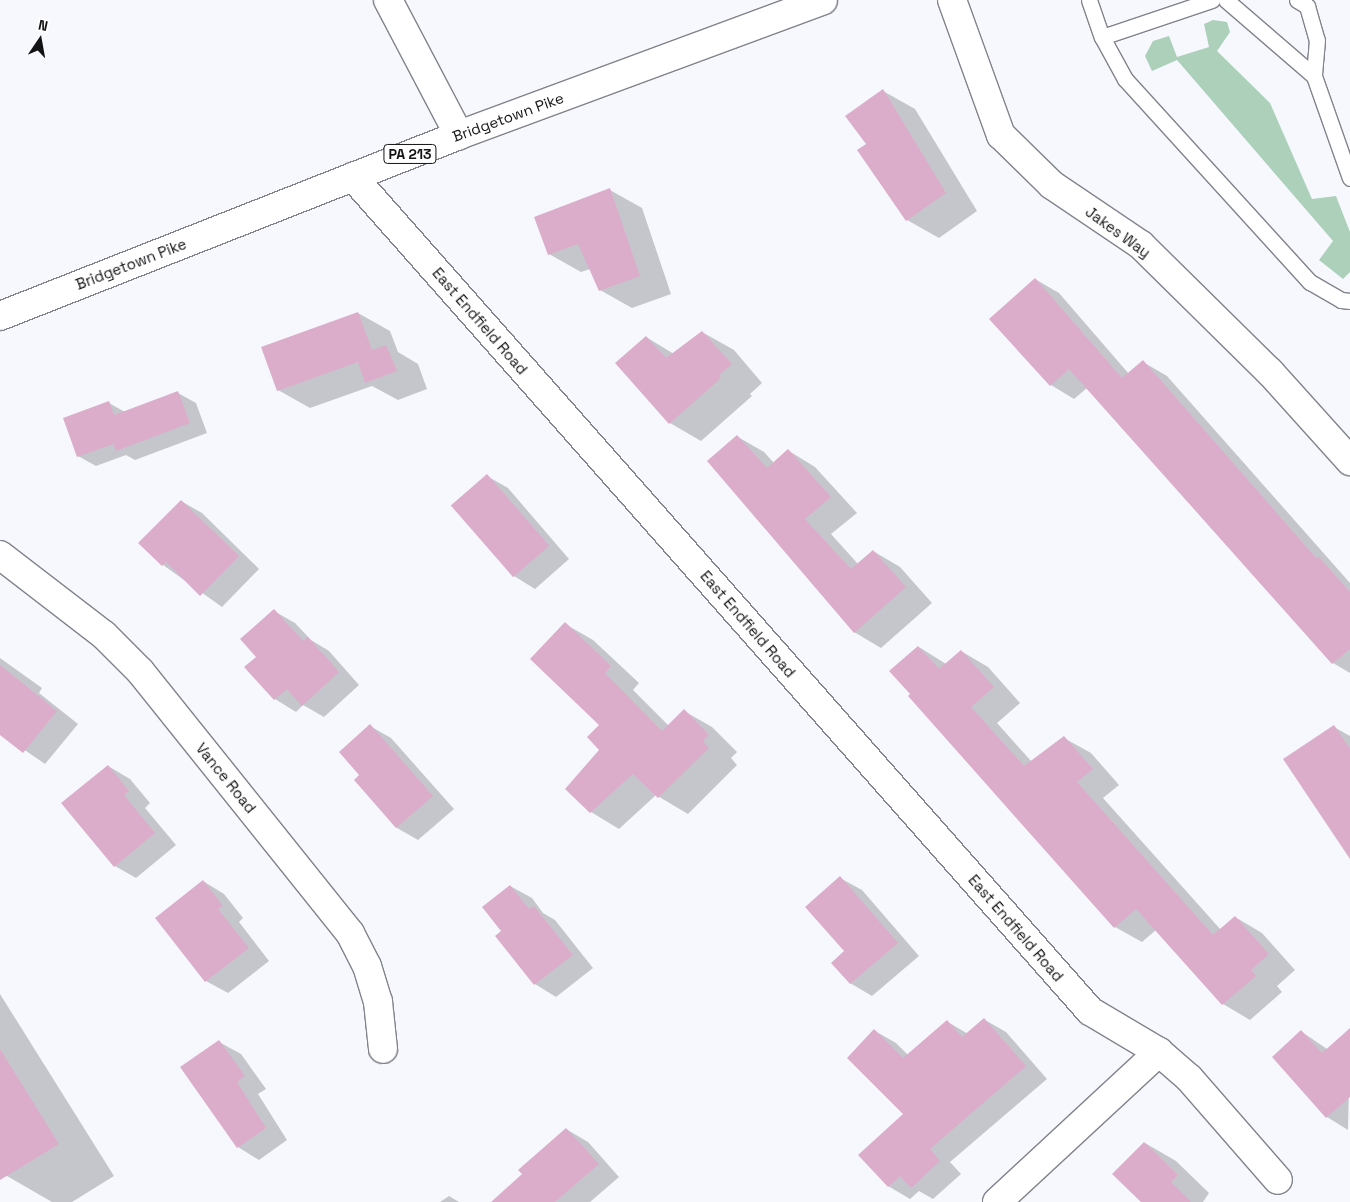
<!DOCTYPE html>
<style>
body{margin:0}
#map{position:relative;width:1350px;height:1202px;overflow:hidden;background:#f7f8fe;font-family:"Space Grotesk",sans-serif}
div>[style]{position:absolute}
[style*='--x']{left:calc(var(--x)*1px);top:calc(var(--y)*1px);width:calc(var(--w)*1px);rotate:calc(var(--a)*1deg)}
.green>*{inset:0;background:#acd0ba}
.shadow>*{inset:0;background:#0003}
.building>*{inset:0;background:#dbadcb;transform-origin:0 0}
.roads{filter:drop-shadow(1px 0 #82838c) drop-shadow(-1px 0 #82838c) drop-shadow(0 1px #82838c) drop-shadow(0 -1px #82838c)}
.lane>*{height:15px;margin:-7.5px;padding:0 7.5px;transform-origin:7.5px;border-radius:7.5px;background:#fff}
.street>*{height:28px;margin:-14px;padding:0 14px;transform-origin:14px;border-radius:14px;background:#fff}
.primary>*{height:28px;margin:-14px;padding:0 14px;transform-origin:14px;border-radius:14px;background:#fff}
span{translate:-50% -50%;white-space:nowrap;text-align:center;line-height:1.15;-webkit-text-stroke:4px #fff;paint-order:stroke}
.shield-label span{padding:1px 4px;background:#fff;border:1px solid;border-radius:4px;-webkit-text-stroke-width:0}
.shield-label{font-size:14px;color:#131316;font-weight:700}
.street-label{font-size:15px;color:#131316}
.north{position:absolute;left:15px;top:15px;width:50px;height:50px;-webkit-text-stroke:4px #fff;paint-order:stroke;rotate:12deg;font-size:14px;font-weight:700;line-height:20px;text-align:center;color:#131316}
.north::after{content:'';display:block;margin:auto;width:18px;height:22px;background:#131316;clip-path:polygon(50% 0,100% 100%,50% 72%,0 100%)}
</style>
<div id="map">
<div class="green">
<div style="clip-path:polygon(1213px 20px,1227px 22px,1230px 32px,1217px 51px,1270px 103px,1312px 199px,1336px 196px,1350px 232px,1350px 272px,1343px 279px,1319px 260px,1333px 241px,1177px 60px,1152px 71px,1145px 56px,1153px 41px,1169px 36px,1177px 57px,1209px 47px,1204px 24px)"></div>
</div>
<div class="shadow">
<div style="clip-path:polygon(883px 91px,915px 109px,977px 211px,939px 238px,907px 220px,867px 144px)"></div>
<div style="clip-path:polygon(610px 190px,642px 208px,671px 294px,632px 308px,600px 290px,590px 269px,581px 272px,549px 254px)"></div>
<div style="clip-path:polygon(1035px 279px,1059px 293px,1129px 374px,1143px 362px,1167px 376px,1350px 583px,1350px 673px,1333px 663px,1087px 388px,1074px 399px,1051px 385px)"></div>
<div style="clip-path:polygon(358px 313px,390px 331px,398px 352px,418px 364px,427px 389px,398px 400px,372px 386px,310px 408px,278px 390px)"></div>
<div style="clip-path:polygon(702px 332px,734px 350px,762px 383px,750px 394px,752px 396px,701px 441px,670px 423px,646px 337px,674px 354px)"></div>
<div style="clip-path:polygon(178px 393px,196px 403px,207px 433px,135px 460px,126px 455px,96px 466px,78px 456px,109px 403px,125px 412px)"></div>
<div style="clip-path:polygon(738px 437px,764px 452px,774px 463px,789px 451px,815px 467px,857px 513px,831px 534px,858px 564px,873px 551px,900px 567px,932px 603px,881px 648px,854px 632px)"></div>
<div style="clip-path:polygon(487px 476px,508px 488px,569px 559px,535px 589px,514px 576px)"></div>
<div style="clip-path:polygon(181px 501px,202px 513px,259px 569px,222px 607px,163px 565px)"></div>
<div style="clip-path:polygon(274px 611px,295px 623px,311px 640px,329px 651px,359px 685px,324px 717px,303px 705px,296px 712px,275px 699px,258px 657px)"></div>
<div style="clip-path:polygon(565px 624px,593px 640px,639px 683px,633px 690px,669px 726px,684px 711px,712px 727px,737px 752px,731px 758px,737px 765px,688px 814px,656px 795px,619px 829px,591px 812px,601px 750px,601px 725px)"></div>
<div style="clip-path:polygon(919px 647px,946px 664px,961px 651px,988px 667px,1020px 703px,997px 723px,1032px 762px,1064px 738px,1091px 753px,1119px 785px,1103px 798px,1221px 930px,1235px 917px,1262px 933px,1295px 970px,1277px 986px,1282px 992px,1250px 1020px,1223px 1004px,1156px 930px,1142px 942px,1115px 927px)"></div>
<div style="clip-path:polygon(0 658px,42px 688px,39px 693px,78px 724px,45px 764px,0 733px)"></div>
<div style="clip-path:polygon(370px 726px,391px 738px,454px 809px,418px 840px,397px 828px,356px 780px,361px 776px)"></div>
<div style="clip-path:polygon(1334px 727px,1350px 736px,1350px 843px)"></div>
<div style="clip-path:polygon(108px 766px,130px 779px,150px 803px,145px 808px,176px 845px,136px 878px,115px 866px)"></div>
<div style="clip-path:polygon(840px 878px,862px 890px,919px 956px,872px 996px,850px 983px)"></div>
<div style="clip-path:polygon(203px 881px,224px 894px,243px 918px,239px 922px,269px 961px,228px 993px,206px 981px)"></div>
<div style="clip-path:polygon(510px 886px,532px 898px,543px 913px,555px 920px,593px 968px,556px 997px,535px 984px,497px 936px,503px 932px)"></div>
<div style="clip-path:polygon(0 994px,114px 1176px,72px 1202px,52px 1202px,7px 1176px,0 1165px)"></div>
<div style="clip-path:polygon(985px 1020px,1006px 1032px,1047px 1079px,950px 1162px,961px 1174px,933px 1199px,919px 1191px,910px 1199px,888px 1186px,905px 1114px,875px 1031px,896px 1043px,908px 1055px,948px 1022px,968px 1034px)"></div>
<div style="clip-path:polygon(1302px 1032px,1327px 1049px,1350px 1039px,1348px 1130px,1327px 1117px,1273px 1057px)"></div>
<div style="clip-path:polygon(219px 1042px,241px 1054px,266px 1089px,258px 1094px,287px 1140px,259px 1160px,238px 1147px)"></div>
<div style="clip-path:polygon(566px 1129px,588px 1142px,619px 1177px,590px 1202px,493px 1202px,524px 1175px)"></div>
<div style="clip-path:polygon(1145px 1143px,1176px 1161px,1209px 1193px,1203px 1202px,1142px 1202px)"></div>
<div style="clip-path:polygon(449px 1196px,459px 1202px,440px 1202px)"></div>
</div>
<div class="building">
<div style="clip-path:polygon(883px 89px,946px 193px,906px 221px,857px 150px,866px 144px,845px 116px)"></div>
<div style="clip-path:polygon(610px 188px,640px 276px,599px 291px,578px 244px,548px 255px,534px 217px)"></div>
<div style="clip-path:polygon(1035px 278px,1122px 378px,1143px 360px,1317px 559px,1319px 557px,1350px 592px,1350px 649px,1332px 664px,1069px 369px,1050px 386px,989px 319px)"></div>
<div style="clip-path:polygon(358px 312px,372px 350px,386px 345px,397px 371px,365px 383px,358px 362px,277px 391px,261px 347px)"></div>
<div style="clip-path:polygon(702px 331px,732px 364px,719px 375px,721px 378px,669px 424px,615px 363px,646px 336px,666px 358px)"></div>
<div style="clip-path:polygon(178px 391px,190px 423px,116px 451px,113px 444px,77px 457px,63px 418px,109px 401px,114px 415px)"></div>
<div style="clip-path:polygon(737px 435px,767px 468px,788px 449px,831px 497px,805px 519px,851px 569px,873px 550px,906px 587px,854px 633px,707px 461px)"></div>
<div style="left:487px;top:474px;width:95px;height:48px;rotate:49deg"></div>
<div style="clip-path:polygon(181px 500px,239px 556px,200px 596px,166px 562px,162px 566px,138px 543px)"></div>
<div style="clip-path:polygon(274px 609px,303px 641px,308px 637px,339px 672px,302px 706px,287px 689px,274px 700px,244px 667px,256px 657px,240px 639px)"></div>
<div style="clip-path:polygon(565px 622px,611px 666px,605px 673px,662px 731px,684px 709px,709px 735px,703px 741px,709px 748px,658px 798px,633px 774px,590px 813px,565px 789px,599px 750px,587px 737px,599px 725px,530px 659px)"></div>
<div style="clip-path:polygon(918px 646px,939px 669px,961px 650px,994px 687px,971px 707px,1024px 766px,1064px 736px,1093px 769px,1077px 782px,1213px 935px,1235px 916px,1269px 954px,1251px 970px,1256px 976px,1222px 1005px,1136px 909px,1114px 928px,908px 696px,910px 694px,889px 671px)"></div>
<div style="clip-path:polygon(0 665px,57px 711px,23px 753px,0 735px)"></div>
<div style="clip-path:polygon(370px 724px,433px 796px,396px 828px,354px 780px,359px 775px,339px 752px)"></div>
<div style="clip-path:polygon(1334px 725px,1350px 749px,1350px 859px,1283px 759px)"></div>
<div style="clip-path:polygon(108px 765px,129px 791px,124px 795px,155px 833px,114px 867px,61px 803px)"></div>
<div style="clip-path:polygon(840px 876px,898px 943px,850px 984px,831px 963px,844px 951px,805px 907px)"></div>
<div style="clip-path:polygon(203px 880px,223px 906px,218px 909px,249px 948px,205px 982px,155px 918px)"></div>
<div style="clip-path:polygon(510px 885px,529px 909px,534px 906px,573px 955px,534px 985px,495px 936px,501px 931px,482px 907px)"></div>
<div style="clip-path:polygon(984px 1018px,1026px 1066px,930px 1149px,940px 1161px,911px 1188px,900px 1176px,888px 1187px,858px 1155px,903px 1114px,847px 1058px,874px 1029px,903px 1058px,947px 1020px,962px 1037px)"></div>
<div style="clip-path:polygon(1350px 1028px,1350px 1097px,1326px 1118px,1272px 1057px,1301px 1030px,1322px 1053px)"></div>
<div style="clip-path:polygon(219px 1040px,245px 1076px,237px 1082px,266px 1128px,237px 1148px,180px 1067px)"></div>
<div style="clip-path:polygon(0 1049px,59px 1144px,0 1180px)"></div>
<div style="clip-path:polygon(566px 1128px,599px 1164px,555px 1202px,491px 1202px,522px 1174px,518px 1170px)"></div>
<div style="clip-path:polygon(1144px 1142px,1178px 1175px,1171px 1182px,1191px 1202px,1141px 1202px,1112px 1174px)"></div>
</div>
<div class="roads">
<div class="lane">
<div style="--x:1089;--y:0;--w:39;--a:71"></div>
<div style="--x:1102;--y:37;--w:48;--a:61.3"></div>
<div style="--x:1125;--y:79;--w:275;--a:47.7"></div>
<div style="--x:1310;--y:282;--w:36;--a:30"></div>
<div style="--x:1341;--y:300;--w:9;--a:6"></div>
<div style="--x:1226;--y:0;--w:116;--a:40.8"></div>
<div style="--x:1314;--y:76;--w:108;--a:70.6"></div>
<div style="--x:1297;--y:0;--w:12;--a:31"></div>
<div style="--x:1307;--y:6;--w:35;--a:74"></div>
<div style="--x:1317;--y:40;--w:36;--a:95"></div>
<div style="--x:1102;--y:37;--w:116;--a:-18.6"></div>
</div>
<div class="street">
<div style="--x:388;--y:0;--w:153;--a:62.3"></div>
<div style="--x:952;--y:0;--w:144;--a:70.1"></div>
<div style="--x:1001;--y:135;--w:71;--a:44.4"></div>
<div style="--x:1052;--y:185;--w:107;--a:34"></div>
<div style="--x:1141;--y:245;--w:181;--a:44.6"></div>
<div style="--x:1270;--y:372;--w:120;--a:48"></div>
<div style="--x:353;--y:177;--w:1113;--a:48.53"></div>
<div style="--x:1090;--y:1011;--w:80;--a:30.7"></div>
<div style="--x:1159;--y:1052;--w:40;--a:41"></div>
<div style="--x:1189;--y:1078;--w:135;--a:48.9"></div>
<div style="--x:0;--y:555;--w:131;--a:37.6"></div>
<div style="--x:104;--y:635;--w:51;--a:45"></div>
<div style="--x:140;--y:671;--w:336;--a:51.3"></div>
<div style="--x:350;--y:933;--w:37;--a:63"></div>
<div style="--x:367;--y:966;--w:38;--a:73"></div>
<div style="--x:378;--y:1002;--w:47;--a:83.9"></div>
<div style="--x:997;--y:1202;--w:221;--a:-42.8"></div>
</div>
<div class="primary">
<div style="--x:0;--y:316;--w:493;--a:-21.5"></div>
<div style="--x:459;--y:135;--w:388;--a:-20.3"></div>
</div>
</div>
<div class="shield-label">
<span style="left:410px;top:154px">PA 213</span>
</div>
<div class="street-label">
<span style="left:508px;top:117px;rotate:-20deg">Bridgetown Pike</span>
<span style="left:1118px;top:232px;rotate:36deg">Jakes Way</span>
<span style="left:131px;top:264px;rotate:-21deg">Bridgetown Pike</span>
<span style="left:480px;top:321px;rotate:49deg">East Endfield Road</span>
<span style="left:748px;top:624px;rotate:49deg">East Endfield Road</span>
<span style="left:226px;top:778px;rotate:51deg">Vance Road</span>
<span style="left:1016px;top:928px;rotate:49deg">East Endfield Road</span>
</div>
<div class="north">N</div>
</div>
